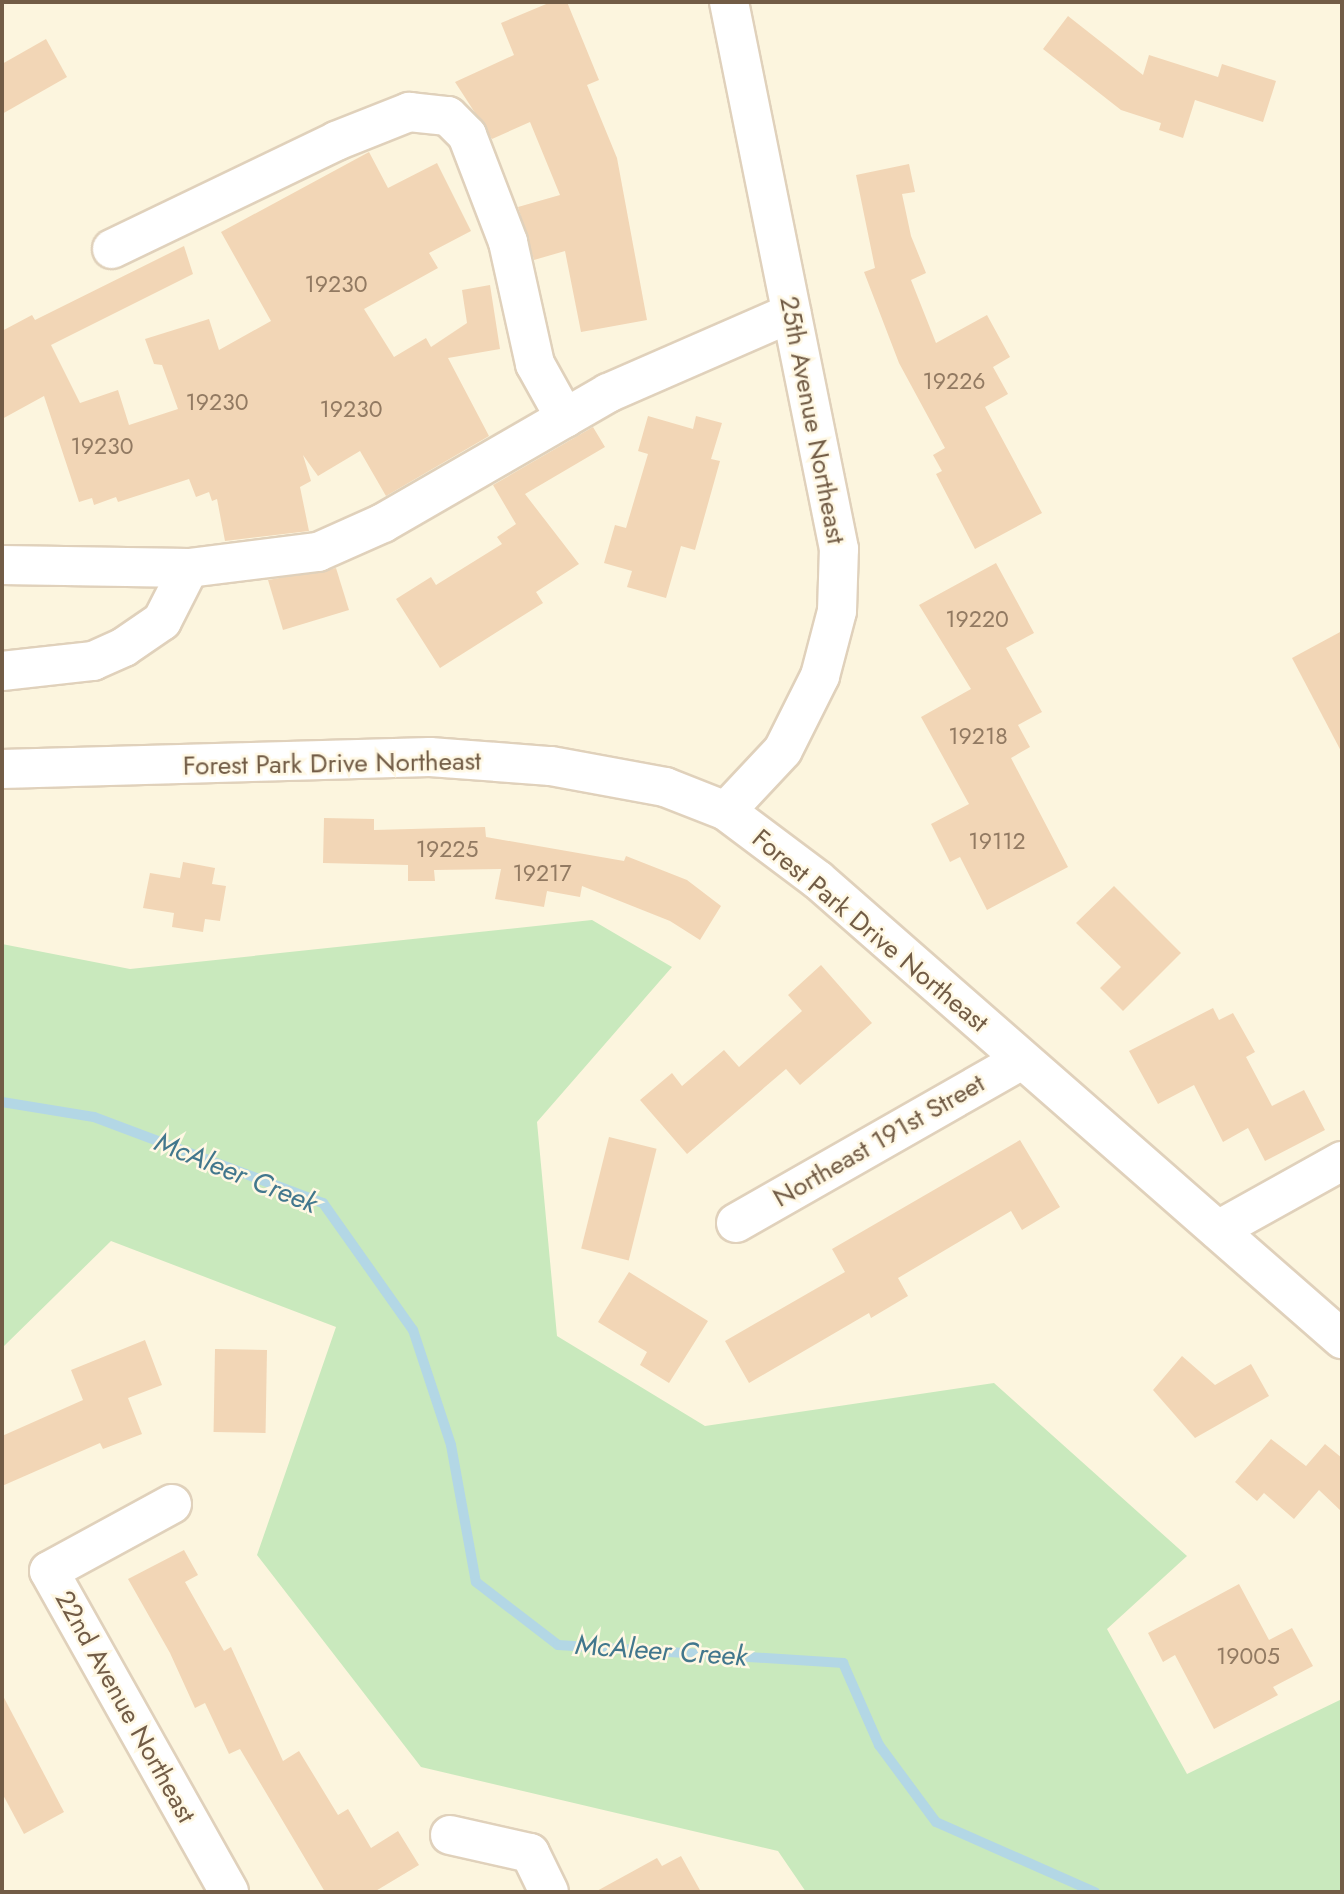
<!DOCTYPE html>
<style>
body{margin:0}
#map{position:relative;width:1344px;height:1894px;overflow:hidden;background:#fcf5de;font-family:Jost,sans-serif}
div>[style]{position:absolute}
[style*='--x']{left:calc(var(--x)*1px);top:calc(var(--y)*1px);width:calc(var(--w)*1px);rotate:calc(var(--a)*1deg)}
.green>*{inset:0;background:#c9e9bd}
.stream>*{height:10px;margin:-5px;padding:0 5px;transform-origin:5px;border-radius:5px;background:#b3d7e5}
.building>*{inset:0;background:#f2d6b6;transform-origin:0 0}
.roads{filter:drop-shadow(2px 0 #e0d1bb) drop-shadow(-2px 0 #e0d1bb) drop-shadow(0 2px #e0d1bb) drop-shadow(0 -2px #e0d1bb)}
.minor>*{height:38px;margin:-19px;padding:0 19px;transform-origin:19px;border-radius:19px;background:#fff}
span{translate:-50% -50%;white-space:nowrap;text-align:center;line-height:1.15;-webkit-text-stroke:5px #fff8e4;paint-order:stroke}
.number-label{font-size:23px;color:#927a62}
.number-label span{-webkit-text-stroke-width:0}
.street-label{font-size:26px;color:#725c46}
.water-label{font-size:28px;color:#42778d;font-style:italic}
.frame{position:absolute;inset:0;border:4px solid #725c46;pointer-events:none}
</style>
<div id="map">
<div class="green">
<div style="clip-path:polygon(592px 920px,672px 967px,537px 1122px,557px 1336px,705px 1426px,994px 1383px,1187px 1556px,1107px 1629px,1187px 1774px,1342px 1699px,1342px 1892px,806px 1892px,778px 1851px,421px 1767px,257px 1555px,336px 1327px,111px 1241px,2px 1348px,2px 944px,130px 969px)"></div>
</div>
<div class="stream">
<div style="--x:2;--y:1102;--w:93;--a:9.3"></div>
<div style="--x:94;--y:1117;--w:245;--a:20.6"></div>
<div style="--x:323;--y:1203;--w:156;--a:54.7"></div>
<div style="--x:413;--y:1330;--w:121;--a:71.7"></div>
<div style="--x:451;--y:1445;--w:139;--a:79.7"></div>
<div style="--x:476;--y:1582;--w:103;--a:37.5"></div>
<div style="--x:558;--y:1645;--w:286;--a:3.6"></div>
<div style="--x:843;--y:1663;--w:90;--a:66.3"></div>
<div style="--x:879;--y:1745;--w:96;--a:53.5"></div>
<div style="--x:936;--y:1822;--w:174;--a:23.8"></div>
</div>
<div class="building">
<div style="clip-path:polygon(551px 2px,567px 2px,599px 80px,587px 85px,617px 158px,647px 320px,581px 332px,565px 251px,534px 260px,518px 207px,560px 195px,530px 122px,492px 139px,455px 82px,514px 55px,501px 23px)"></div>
<div style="clip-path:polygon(1068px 16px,1143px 75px,1149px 55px,1218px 77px,1222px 64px,1276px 81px,1263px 122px,1195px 100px,1183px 138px,1159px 130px,1161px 123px,1121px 110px,1043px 49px)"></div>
<div style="clip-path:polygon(46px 39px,67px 77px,2px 114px,2px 64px)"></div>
<div style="clip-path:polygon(369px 152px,388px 188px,437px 163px,471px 231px,429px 253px,438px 268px,364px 309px,394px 357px,426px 338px,431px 347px,467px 323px,462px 290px,490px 285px,500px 349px,448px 358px,489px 436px,386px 496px,360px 451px,318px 476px,303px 455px,311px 481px,300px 487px,309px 531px,225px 541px,217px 499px,212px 501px,209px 492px,196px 497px,189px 479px,118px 502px,116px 497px,94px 505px,92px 498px,79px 502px,44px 396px,2px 419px,2px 331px,32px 315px,35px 320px,184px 246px,193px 274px,51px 345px,80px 403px,118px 390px,129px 425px,178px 409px,162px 365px,154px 364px,145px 339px,209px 319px,219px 350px,271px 321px,221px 232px)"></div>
<div style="clip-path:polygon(909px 164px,915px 192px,902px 194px,911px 236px,926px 273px,911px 280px,936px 343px,987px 315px,1010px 357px,993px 367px,1008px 394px,985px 407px,1042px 513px,975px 549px,936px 474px,942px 471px,933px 455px,945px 448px,899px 363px,864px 272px,875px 268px,856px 175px)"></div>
<div style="clip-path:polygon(648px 416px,693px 429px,696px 416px,722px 423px,711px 459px,720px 461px,695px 550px,681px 546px,666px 598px,627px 587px,632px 571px,604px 563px,615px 525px,626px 528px,648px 454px,638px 451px)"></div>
<div style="clip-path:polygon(593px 427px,605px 447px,525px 494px,579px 564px,536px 592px,543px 603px,440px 668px,396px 599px,431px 577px,436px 585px,502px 544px,497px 537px,516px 524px,493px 485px)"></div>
<div style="clip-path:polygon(996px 563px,1034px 633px,1006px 648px,1042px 712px,1018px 725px,1030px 747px,1011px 758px,1068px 867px,987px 910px,960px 857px,950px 862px,931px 824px,969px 804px,921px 717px,971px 689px,919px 605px)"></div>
<div style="clip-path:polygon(336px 568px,349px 610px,283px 630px,268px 580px)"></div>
<div style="clip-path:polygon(1342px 631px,1342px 753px,1292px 658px)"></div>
<div style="clip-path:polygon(324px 818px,374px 819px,374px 830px,485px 827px,486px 837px,624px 861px,626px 856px,687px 880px,721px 906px,700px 940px,670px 921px,582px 886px,580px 897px,547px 891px,544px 907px,495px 899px,501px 869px,434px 870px,435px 881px,408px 881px,408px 865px,323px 863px)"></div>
<div style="clip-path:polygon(183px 862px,215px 868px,212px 884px,226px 886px,220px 921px,205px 919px,203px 932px,172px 927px,174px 913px,143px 908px,150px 873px,180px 878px)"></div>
<div style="clip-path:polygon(1114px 886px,1181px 953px,1123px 1011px,1100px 988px,1121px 967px,1076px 923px)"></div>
<div style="clip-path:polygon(821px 965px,872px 1023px,800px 1085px,786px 1069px,687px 1154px,640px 1100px,672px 1073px,682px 1086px,724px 1050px,739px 1067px,802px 1011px,788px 995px)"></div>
<div style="clip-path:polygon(1213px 1008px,1219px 1020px,1233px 1013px,1255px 1052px,1246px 1057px,1272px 1106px,1304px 1090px,1325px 1130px,1265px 1161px,1248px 1128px,1223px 1142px,1194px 1085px,1158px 1104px,1129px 1051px)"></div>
<div style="left:609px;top:1137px;width:49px;height:115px;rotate:14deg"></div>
<div style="clip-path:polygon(1020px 1140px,1060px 1207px,1022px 1230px,1011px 1211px,898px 1278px,908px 1296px,871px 1318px,869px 1313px,749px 1383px,725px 1341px,845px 1272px,832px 1249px)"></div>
<div style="clip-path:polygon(629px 1272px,708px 1321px,669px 1383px,640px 1365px,647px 1352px,598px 1322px)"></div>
<div style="clip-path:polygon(145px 1340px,162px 1385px,128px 1398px,142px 1434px,103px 1449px,100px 1443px,2px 1486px,2px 1436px,83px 1400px,71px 1370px)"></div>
<div style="left:215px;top:1349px;width:52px;height:83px;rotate:1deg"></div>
<div style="clip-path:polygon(1182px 1356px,1215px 1385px,1251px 1364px,1269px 1396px,1195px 1438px,1153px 1390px)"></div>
<div style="clip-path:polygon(1271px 1439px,1306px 1466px,1325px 1444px,1342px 1458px,1342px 1512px,1319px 1490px,1294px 1519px,1264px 1493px,1257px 1501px,1235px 1482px)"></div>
<div style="clip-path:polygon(184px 1550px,198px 1575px,185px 1582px,224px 1651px,231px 1647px,283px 1761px,299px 1751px,338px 1815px,348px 1809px,371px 1848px,398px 1831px,419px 1865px,374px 1892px,325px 1892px,240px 1749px,229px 1754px,205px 1703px,195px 1708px,170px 1653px,128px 1579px)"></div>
<div style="clip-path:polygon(1239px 1584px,1269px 1640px,1292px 1628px,1313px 1666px,1273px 1687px,1278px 1695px,1214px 1729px,1175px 1655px,1163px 1662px,1148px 1633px)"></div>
<div style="clip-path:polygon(2px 1694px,64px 1812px,24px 1834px,2px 1793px)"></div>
<div style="clip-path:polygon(681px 1856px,701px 1892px,595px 1892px,657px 1858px,662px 1866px)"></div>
</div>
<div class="roads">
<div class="minor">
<div style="--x:112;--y:249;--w:249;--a:-25.7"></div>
<div style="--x:336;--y:141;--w:79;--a:-21.7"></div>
<div style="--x:409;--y:112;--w:39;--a:6"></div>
<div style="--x:448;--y:116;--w:27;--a:45"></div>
<div style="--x:467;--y:135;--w:115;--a:69"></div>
<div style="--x:508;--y:242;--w:125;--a:77.5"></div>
<div style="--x:535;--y:364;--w:62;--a:60.9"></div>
<div style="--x:2;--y:565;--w:187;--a:0.9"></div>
<div style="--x:189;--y:568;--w:130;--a:-7.1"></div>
<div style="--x:318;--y:552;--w:71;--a:-24"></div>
<div style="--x:383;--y:523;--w:260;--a:-30"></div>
<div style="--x:608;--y:393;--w:200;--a:-23.6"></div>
<div style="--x:2;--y:671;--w:92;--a:-6.3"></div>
<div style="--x:93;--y:661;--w:34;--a:-24"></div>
<div style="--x:124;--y:647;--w:46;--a:-34.4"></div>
<div style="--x:162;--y:621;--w:59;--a:-63"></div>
<div style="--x:2;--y:769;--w:428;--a:-1.6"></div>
<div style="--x:430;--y:757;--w:121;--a:4.3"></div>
<div style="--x:551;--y:766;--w:116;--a:10.4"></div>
<div style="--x:665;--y:787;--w:66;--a:21.5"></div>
<div style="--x:726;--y:811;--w:115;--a:36.9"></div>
<div style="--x:818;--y:880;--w:697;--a:41.22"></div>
<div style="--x:726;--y:811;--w:83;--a:-46.9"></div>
<div style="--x:783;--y:750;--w:83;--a:-63.4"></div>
<div style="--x:820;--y:676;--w:67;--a:-75.3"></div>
<div style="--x:837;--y:611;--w:62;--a:-88.2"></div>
<div style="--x:839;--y:549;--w:558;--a:-101.37"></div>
<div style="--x:736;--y:1223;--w:329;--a:-29.7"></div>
<div style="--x:1218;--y:1230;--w:142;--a:-29.1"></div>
<div style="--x:172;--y:1504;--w:140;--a:151.4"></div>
<div style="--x:49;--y:1571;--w:368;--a:60.7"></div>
<div style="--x:450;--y:1835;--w:82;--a:12.7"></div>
<div style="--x:530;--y:1853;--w:43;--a:64"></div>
</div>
</div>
<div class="number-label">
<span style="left:336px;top:284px">19230</span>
<span style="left:954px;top:381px">19226</span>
<span style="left:217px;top:402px">19230</span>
<span style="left:351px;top:409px">19230</span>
<span style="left:102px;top:446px">19230</span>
<span style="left:977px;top:619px">19220</span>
<span style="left:978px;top:736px">19218</span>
<span style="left:997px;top:841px">19112</span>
<span style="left:447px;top:849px">19225</span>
<span style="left:542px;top:873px">19217</span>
<span style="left:1248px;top:1656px">19005</span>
</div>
<div class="street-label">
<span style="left:812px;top:420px;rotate:79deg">25th Avenue Northeast</span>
<span style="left:332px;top:764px;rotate:-1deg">Forest Park Drive Northeast</span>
<span style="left:870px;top:931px;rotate:40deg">Forest Park Drive Northeast</span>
<span style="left:879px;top:1141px;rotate:-30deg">Northeast 191st Street</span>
<span style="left:125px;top:1707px;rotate:61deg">22nd Avenue Northeast</span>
</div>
<div class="water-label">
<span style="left:236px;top:1173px;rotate:22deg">McAleer Creek</span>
<span style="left:661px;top:1651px;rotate:4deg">McAleer Creek</span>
</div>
<div class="frame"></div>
</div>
